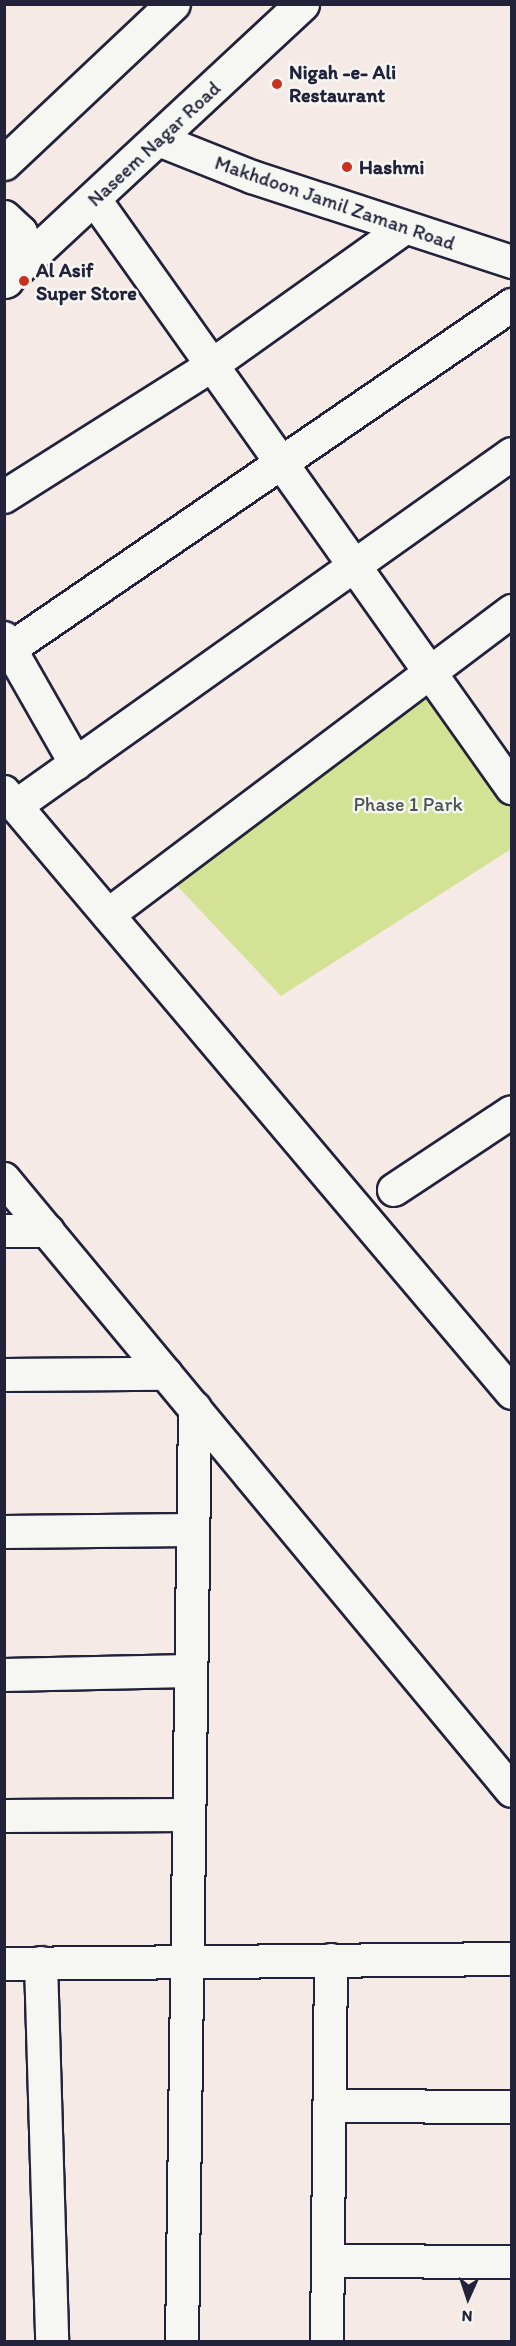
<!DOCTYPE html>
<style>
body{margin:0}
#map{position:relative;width:516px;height:2346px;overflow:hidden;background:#f6eae7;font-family:Itim,sans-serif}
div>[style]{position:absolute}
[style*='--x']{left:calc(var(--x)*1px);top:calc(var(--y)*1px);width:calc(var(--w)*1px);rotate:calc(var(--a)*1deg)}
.green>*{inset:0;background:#d4e295}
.roads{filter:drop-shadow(2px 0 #22223b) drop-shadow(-2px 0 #22223b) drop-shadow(0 2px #22223b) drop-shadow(0 -2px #22223b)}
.minor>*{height:32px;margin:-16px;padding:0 16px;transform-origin:16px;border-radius:16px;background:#f6f6f2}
.primary>*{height:33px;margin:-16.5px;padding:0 16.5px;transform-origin:16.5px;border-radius:16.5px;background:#f6f6f2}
.dots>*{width:16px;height:16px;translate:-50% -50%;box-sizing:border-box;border:3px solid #f6f6f2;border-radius:50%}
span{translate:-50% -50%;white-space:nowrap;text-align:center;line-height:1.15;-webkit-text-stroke:5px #f6f6f2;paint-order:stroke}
.poi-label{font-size:20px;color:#22223b;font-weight:700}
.left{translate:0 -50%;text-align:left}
.street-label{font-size:20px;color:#22223b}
.park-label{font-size:20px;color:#4e5252}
.frame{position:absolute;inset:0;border:6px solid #22223b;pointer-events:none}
.north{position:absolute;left:438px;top:2268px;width:60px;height:60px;-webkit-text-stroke:4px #f6f6f2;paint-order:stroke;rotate:183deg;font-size:16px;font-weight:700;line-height:24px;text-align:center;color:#22223b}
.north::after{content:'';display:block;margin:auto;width:21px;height:27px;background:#22223b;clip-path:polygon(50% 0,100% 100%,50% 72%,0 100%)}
</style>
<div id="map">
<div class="green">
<div style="clip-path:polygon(428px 671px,511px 788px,511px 849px,281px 996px,164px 872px)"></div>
</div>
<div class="roads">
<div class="minor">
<div style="--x:159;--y:140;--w:100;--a:21.7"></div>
<div style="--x:252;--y:177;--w:274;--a:18.1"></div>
<div style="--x:95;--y:200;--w:721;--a:54.66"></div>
<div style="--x:4;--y:497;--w:245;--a:-32.3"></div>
<div style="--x:211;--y:366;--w:236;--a:-35.5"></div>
<div style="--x:4;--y:638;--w:145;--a:60.3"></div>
<div style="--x:10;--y:649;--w:609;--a:-34.42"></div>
<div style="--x:4;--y:792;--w:787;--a:49.79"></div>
<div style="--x:16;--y:806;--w:608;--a:-35.36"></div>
<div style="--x:108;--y:915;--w:506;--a:-36.96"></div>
<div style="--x:4;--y:1179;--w:795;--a:50.31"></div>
<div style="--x:394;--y:1190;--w:141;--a:-33.5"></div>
<div style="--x:4;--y:1231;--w:44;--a:0"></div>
<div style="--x:4;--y:1375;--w:162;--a:-0.4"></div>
<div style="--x:4;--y:1532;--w:188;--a:-0.6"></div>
<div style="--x:4;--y:1675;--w:186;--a:-1.2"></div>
<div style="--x:4;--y:1816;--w:185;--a:-0.3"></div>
<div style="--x:41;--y:1963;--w:379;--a:88.3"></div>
<div style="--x:4;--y:1964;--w:508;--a:-0.56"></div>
<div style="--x:329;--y:2106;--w:183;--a:0.3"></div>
<div style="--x:328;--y:2261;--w:184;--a:0.3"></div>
<div style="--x:182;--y:2342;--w:934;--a:-89.2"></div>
<div style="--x:327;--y:2342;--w:382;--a:-89.4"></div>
</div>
<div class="primary">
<div style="--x:4;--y:163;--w:232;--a:-43.3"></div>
<div style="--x:4;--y:217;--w:22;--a:43"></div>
<div style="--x:20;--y:232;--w:12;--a:90"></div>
<div style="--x:20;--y:244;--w:39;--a:111"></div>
<div style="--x:4;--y:281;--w:407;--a:-42.9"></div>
</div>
</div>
<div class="dots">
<div style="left:277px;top:84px;background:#c8321e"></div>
<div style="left:347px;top:167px;background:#c8321e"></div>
<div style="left:24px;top:281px;background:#c8321e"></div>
</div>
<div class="poi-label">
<span class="left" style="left:289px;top:84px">Nigah -e- Ali<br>Restaurant</span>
<span class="left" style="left:359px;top:167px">Hashmi</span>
<span class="left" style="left:36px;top:282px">Al Asif<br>Super Store</span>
</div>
<div class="street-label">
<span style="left:154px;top:144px;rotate:-43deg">Naseem Nagar Road</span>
<span style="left:335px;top:203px;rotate:19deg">Makhdoon Jamil Zaman Road</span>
</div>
<div class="park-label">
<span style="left:408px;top:804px">Phase 1 Park</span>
</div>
<div class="frame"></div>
<div class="north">N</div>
</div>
